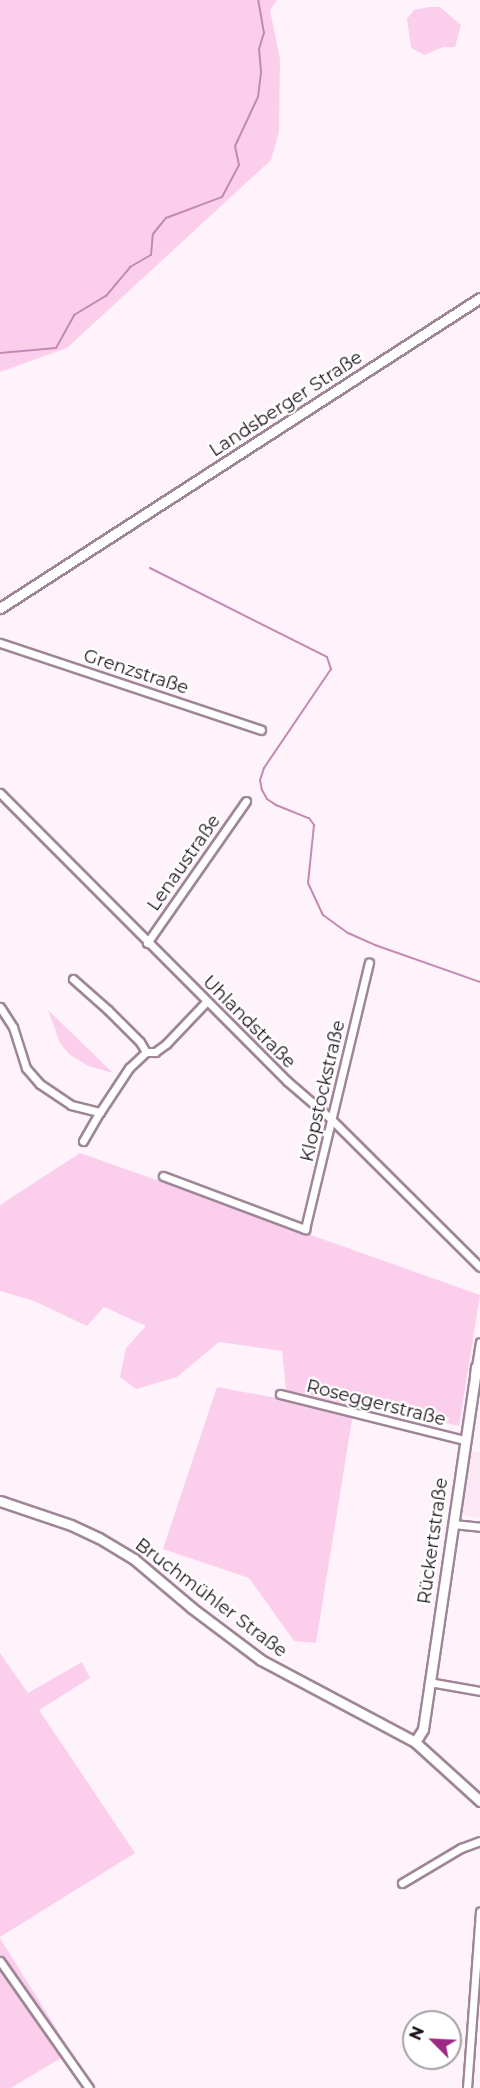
<!DOCTYPE html>
<meta charset="utf-8">
<style>
body{margin:0}
#map{position:relative;width:480px;height:2088px;overflow:hidden;background:#fff3fb;font-family:Montserrat,sans-serif}
div>[style]{position:absolute}
[style*='--x']{left:calc(var(--x)*1px);top:calc(var(--y)*1px);width:calc(var(--w)*1px);rotate:calc(var(--a)*1deg)}
.built>*{inset:0;background:#fce7f4}
.green>*{inset:0;background:#fbcfec}
.stream>*{height:2px;margin:-1px;padding:0 1px;transform-origin:1px;border-radius:1px;background:#c489b2}
.roads{filter:drop-shadow(2px 0 #9f8697) drop-shadow(-2px 0 #9f8697) drop-shadow(0 2px #9f8697) drop-shadow(0 -2px #9f8697)}
.street>*{height:7px;margin:-3.5px;padding:0 3.5px;transform-origin:3.5px;border-radius:3.5px;background:#fff}
.secondary>*{height:9px;margin:-4.5px;padding:0 4.5px;transform-origin:4.5px;border-radius:4.5px;background:#fff}
span{translate:-50% -50%;white-space:nowrap;text-align:center;line-height:1.15;-webkit-text-stroke:4.5px #fff;paint-order:stroke}
.street-label{font-size:18px;color:#1d141a}
.north{position:absolute;left:402px;top:2010px;width:60px;height:60px;box-sizing:border-box;background:#fff;border:2px solid #a5a1a3;border-radius:50%;rotate:294deg;font-size:16px;font-weight:700;line-height:24px;text-align:center;color:#1d141a}
.north::after{content:'';display:block;margin:auto;width:21px;height:27px;background:#9e2984;clip-path:polygon(50% 0,100% 100%,50% 72%,0 100%)}
</style>
<div id="map">
<div class="built">
<div style="clip-path:polygon(471px 1451px,480px 1452px,480px 1518px,462px 1515px)"></div>
</div>
<div class="green">
<div style="clip-path:polygon(0 0,277px 0,270px 10px,280px 59px,279px 132px,271px 160px,67px 348px,0 372px)"></div>
<div style="clip-path:polygon(429px 7px,440px 7px,461px 25px,455px 47px,443px 47px,425px 55px,411px 48px,407px 19px,414px 10px)"></div>
<div style="clip-path:polygon(48px 1010px,82px 1043px,113px 1073px,88px 1066px,69px 1054px,60px 1043px)"></div>
<div style="clip-path:polygon(80px 1153px,480px 1295px,459px 1426px,355px 1401px,316px 1643px,294px 1641px,249px 1578px,163px 1549px,217px 1387px,287px 1400px,282px 1351px,219px 1342px,177px 1377px,136px 1389px,120px 1377px,126px 1348px,146px 1326px,104px 1307px,87px 1326px,34px 1301px,0 1291px,0 1205px)"></div>
<div style="clip-path:polygon(0 1653px,28px 1693px,82px 1662px,90px 1678px,39px 1710px,135px 1853px,0 1937px)"></div>
<div style="clip-path:polygon(0 1938px,71px 2052px,11px 2088px,0 2088px)"></div>
</div>
<div class="stream">
<div style="--x:0;--y:353;--w:56;--a:-5.1"></div>
<div style="--x:56;--y:348;--w:38;--a:-61"></div>
<div style="--x:74;--y:315;--w:37;--a:-31"></div>
<div style="--x:106;--y:296;--w:38;--a:-50"></div>
<div style="--x:130;--y:267;--w:24;--a:-30"></div>
<div style="--x:151;--y:255;--w:21;--a:-85"></div>
<div style="--x:153;--y:234;--w:21;--a:-51"></div>
<div style="--x:166;--y:218;--w:60;--a:-20.6"></div>
<div style="--x:222;--y:197;--w:36;--a:-62"></div>
<div style="--x:239;--y:165;--w:19;--a:-102"></div>
<div style="--x:235;--y:146;--w:54;--a:-64.9"></div>
<div style="--x:258;--y:97;--w:26;--a:-83"></div>
<div style="--x:261;--y:71;--w:22;--a:-95"></div>
<div style="--x:259;--y:49;--w:17;--a:-73"></div>
<div style="--x:264;--y:33;--w:34;--a:-100"></div>
<div style="--x:150;--y:568;--w:198;--a:26.7"></div>
<div style="--x:327;--y:657;--w:13;--a:72"></div>
<div style="--x:331;--y:669;--w:120;--a:124.1"></div>
<div style="--x:264;--y:768;--w:13;--a:108"></div>
<div style="--x:260;--y:780;--w:10;--a:79"></div>
<div style="--x:262;--y:790;--w:10;--a:61"></div>
<div style="--x:267;--y:799;--w:11;--a:34"></div>
<div style="--x:276;--y:805;--w:35;--a:22"></div>
<div style="--x:309;--y:818;--w:9;--a:54"></div>
<div style="--x:314;--y:825;--w:58;--a:95.9"></div>
<div style="--x:308;--y:883;--w:35;--a:65"></div>
<div style="--x:323;--y:915;--w:31;--a:36"></div>
<div style="--x:348;--y:933;--w:30;--a:24"></div>
<div style="--x:375;--y:945;--w:111;--a:19.4"></div>
</div>
<div class="roads">
<div class="street">
<div style="--x:0;--y:643;--w:275;--a:18.4"></div>
<div style="--x:0;--y:793;--w:407;--a:45.1"></div>
<div style="--x:287;--y:1081;--w:57;--a:40.7"></div>
<div style="--x:330;--y:1118;--w:211;--a:44.8"></div>
<div style="--x:147;--y:943;--w:173;--a:-55.1"></div>
<div style="--x:73;--y:979;--w:47;--a:41.5"></div>
<div style="--x:108;--y:1010;--w:45;--a:45"></div>
<div style="--x:140;--y:1042;--w:12;--a:59"></div>
<div style="--x:0;--y:1007;--w:24;--a:57"></div>
<div style="--x:13;--y:1027;--w:43;--a:72.4"></div>
<div style="--x:26;--y:1068;--w:21;--a:49"></div>
<div style="--x:40;--y:1084;--w:37;--a:34"></div>
<div style="--x:71;--y:1105;--w:30;--a:14"></div>
<div style="--x:100;--y:1112;--w:53;--a:-56.6"></div>
<div style="--x:129;--y:1068;--w:23;--a:-43"></div>
<div style="--x:146;--y:1052;--w:9;--a:0"></div>
<div style="--x:155;--y:1052;--w:14;--a:-36"></div>
<div style="--x:166;--y:1044;--w:59;--a:-46.4"></div>
<div style="--x:83;--y:1141;--w:34;--a:-60"></div>
<div style="--x:163;--y:1176;--w:152;--a:20.5"></div>
<div style="--x:305;--y:1229;--w:274;--a:-76.5"></div>
<div style="--x:476;--y:1367;--w:25;--a:-81"></div>
<div style="--x:280;--y:1394;--w:191;--a:14"></div>
<div style="--x:453;--y:1524;--w:27;--a:6"></div>
<div style="--x:429;--y:1682;--w:52;--a:10"></div>
<div style="--x:402;--y:1883;--w:69;--a:-30.7"></div>
<div style="--x:461;--y:1848;--w:20;--a:-20"></div>
<div style="--x:0;--y:1961;--w:155;--a:55"></div>
<div style="--x:467;--y:2088;--w:177;--a:-85.8"></div>
</div>
<div class="secondary">
<div style="--x:0;--y:608;--w:571;--a:-32.86"></div>
<div style="--x:0;--y:1501;--w:75;--a:18.7"></div>
<div style="--x:71;--y:1525;--w:31;--a:25"></div>
<div style="--x:99;--y:1538;--w:41;--a:31"></div>
<div style="--x:134;--y:1559;--w:76;--a:40.2"></div>
<div style="--x:192;--y:1608;--w:86;--a:37"></div>
<div style="--x:261;--y:1660;--w:174;--a:28"></div>
<div style="--x:415;--y:1742;--w:88;--a:42.2"></div>
<div style="--x:415;--y:1742;--w:15;--a:-58"></div>
<div style="--x:423;--y:1729;--w:358;--a:-81.6"></div>
<div style="--x:475;--y:1375;--w:8;--a:-83"></div>
<div style="--x:476;--y:1367;--w:4;--a:14"></div>
</div>
</div>
<div class="street-label">
<span style="left:286px;top:404px;rotate:-33deg">Landsberger Straße</span>
<span style="left:136px;top:672px;rotate:18deg">Grenzstraße</span>
<span style="left:184px;top:863px;rotate:-55deg">Lenaustraße</span>
<span style="left:249px;top:1022px;rotate:45deg">Uhlandstraße</span>
<span style="left:323px;top:1091px;rotate:-77deg">Klopstockstraße</span>
<span style="left:376px;top:1403px;rotate:14deg">Roseggerstraße</span>
<span style="left:433px;top:1541px;rotate:-82deg">Rückertstraße</span>
<span style="left:211px;top:1598px;rotate:37deg">Bruchmühler Straße</span>
</div>
<div class="north">N</div>
</div>
